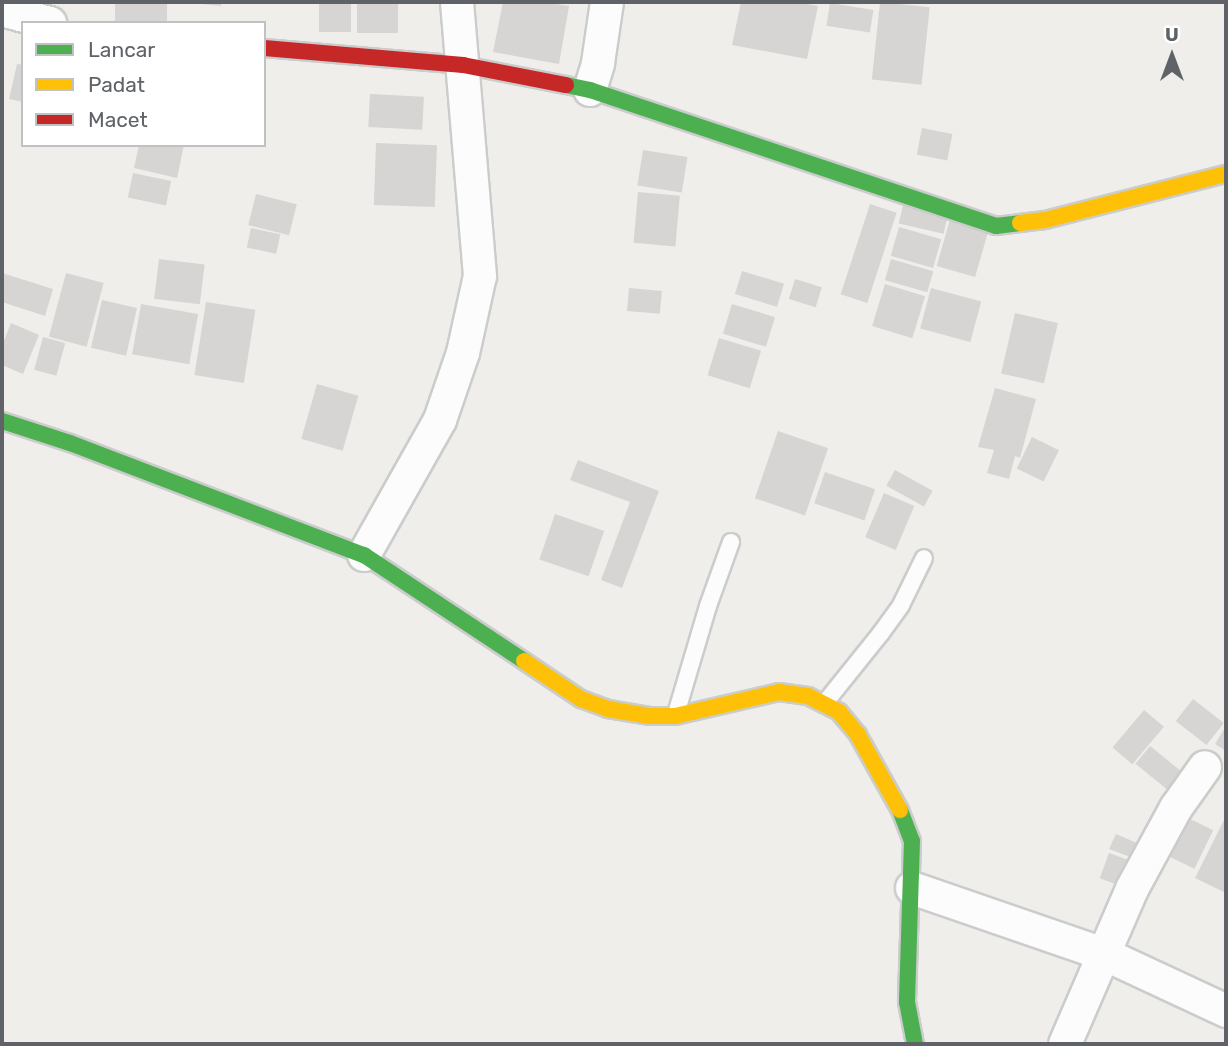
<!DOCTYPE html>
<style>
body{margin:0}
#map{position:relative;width:1228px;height:1046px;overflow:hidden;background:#efeeea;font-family:Rubik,sans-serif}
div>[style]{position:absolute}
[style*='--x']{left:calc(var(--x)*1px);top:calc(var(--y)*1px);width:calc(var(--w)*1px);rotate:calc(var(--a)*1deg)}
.building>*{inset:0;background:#d6d5d3;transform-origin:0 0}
.roads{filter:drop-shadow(2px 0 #cbcccc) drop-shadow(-2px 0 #cbcccc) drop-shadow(0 2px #cbcccc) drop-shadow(0 -2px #cbcccc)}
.lane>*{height:16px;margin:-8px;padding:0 8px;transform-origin:8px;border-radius:8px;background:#fdfcfc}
.street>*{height:32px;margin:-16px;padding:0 16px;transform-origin:16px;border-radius:16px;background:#fdfcfc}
.fast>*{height:16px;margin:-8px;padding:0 8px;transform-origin:8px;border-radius:8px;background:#4caf50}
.slow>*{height:16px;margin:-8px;padding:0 8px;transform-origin:8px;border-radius:8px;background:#ffc107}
.jam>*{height:16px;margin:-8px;padding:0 8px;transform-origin:8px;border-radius:8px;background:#c62828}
span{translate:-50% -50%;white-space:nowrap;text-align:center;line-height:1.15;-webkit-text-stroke:5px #fff;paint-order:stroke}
.frame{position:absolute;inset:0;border:4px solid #5f6368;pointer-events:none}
.legend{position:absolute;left:21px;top:21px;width:245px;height:126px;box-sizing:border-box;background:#fff;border:2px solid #bfc1c3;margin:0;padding:9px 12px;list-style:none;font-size:21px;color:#5f6368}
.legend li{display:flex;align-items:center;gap:14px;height:35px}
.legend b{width:35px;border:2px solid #bfc1c3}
.north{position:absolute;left:1137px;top:21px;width:70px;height:70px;-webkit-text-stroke:5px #fff;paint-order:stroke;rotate:0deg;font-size:19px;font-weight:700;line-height:28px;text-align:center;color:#5f6368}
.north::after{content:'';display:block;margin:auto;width:24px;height:32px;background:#5f6368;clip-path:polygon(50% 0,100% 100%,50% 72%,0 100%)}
</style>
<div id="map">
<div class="building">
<div style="left:115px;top:2px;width:52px;height:21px"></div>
<div style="clip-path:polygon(182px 2px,221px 2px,221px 6px)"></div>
<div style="left:319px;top:2px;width:32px;height:30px"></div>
<div style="left:357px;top:2px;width:41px;height:31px"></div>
<div style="clip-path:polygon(503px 2px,545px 2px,569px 6px,559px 64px,493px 52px)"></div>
<div style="clip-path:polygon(741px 2px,797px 2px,818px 6px,807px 59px,732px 45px)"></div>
<div style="left:880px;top:2px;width:50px;height:78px;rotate:6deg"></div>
<div style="left:830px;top:3px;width:44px;height:23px;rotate:9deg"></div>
<div style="clip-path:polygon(17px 64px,23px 65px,23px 102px,9px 99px)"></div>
<div style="left:370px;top:94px;width:54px;height:33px;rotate:3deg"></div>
<div style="left:922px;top:128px;width:31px;height:27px;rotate:11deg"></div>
<div style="left:376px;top:143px;width:61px;height:62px;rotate:2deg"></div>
<div style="clip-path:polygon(139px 145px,184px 145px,177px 178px,134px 168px)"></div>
<div style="left:643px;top:150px;width:45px;height:36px;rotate:9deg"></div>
<div style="left:133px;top:173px;width:39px;height:25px;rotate:12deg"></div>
<div style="left:638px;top:192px;width:42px;height:51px;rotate:5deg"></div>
<div style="left:256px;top:194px;width:42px;height:32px;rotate:14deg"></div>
<div style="left:870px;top:204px;width:28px;height:95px;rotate:18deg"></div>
<div style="left:903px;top:205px;width:46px;height:19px;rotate:13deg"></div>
<div style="left:951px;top:216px;width:40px;height:52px;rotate:16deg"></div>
<div style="left:899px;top:227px;width:44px;height:30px;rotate:16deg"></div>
<div style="left:251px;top:228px;width:30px;height:20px;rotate:12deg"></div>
<div style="left:159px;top:259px;width:46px;height:40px;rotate:7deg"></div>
<div style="left:891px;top:259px;width:44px;height:22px;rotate:16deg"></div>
<div style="left:742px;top:271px;width:44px;height:24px;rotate:17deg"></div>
<div style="clip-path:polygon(2px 273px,53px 289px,45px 316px,2px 302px)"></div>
<div style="left:66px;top:273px;width:39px;height:66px;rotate:15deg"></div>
<div style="left:795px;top:279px;width:28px;height:21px;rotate:17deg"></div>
<div style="left:885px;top:284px;width:42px;height:44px;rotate:17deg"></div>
<div style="left:629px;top:288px;width:33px;height:23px;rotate:5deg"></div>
<div style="left:931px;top:288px;width:52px;height:42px;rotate:15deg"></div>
<div style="left:102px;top:300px;width:36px;height:49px;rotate:13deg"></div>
<div style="left:206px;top:302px;width:50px;height:74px;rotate:9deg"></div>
<div style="left:141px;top:304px;width:58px;height:51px;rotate:10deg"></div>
<div style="left:732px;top:304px;width:45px;height:31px;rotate:17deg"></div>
<div style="left:1015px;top:313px;width:44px;height:62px;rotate:13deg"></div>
<div style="clip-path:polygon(11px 323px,39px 335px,23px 374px,2px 365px,2px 346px)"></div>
<div style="left:43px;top:337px;width:23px;height:34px;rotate:15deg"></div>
<div style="left:719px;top:338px;width:44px;height:39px;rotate:17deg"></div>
<div style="left:317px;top:384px;width:43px;height:57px;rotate:16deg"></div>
<div style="clip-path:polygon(995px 388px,1036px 399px,1020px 458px,1015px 456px,1009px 479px,987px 473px,994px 450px,978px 447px)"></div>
<div style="left:778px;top:431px;width:53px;height:71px;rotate:19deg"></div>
<div style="left:1032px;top:437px;width:30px;height:35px;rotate:26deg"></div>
<div style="clip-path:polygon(578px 460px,659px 491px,622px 588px,601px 580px,630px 502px,570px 480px)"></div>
<div style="left:895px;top:470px;width:43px;height:18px;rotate:29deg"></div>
<div style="left:825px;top:472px;width:53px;height:33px;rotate:19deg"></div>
<div style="left:884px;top:493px;width:33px;height:48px;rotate:23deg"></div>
<div style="left:555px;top:514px;width:52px;height:48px;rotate:19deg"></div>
<div style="left:1193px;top:699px;width:39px;height:28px;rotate:38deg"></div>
<div style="left:1144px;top:710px;width:26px;height:49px;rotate:40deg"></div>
<div style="clip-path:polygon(1226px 726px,1226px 751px,1215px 744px)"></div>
<div style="left:1150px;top:746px;width:44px;height:23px;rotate:39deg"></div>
<div style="left:1180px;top:814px;width:37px;height:43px;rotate:26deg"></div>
<div style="clip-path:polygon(1224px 820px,1226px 821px,1226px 893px,1195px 878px)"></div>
<div style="clip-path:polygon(1116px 834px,1146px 847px,1141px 861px,1109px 849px)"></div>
<div style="left:1109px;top:853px;width:30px;height:27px;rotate:20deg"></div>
</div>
<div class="roads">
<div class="lane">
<div style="--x:824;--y:704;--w:91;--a:-51.2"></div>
<div style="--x:881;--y:633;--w:34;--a:-54"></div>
<div style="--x:901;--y:605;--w:52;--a:-63.9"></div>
<div style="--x:676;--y:714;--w:113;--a:-73.5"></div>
<div style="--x:708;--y:606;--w:68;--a:-70.2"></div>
</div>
<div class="street">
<div style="--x:2;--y:10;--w:50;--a:15.2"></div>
<div style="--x:590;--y:90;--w:28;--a:-73"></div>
<div style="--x:598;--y:63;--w:62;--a:-81.6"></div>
<div style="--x:364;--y:555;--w:155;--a:-60.6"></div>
<div style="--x:440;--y:420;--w:71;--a:-71.1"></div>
<div style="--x:463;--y:353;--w:79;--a:-77.6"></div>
<div style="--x:480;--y:276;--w:275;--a:-94.8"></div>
<div style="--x:912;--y:888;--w:203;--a:19"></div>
<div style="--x:1104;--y:954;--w:135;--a:25"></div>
<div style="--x:1065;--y:1044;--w:169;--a:-66.6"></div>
<div style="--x:1132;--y:889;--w:92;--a:-61.5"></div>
<div style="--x:1176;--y:808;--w:50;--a:-54.7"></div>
</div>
<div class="fast">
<div style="--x:566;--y:85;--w:25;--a:12"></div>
<div style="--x:590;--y:90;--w:428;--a:18.5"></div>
<div style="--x:996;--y:226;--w:24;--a:-7"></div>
<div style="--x:2;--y:421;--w:71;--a:17.9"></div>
<div style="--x:70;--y:443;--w:315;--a:20.9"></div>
<div style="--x:364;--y:555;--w:192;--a:33.5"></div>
<div style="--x:900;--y:810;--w:33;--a:69"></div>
<div style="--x:912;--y:841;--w:161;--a:91.8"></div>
<div style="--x:907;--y:1002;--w:43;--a:79.2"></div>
</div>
<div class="slow">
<div style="--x:1020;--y:223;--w:25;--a:-7"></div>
<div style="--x:1045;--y:220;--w:187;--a:-14.3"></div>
<div style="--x:524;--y:661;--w:69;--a:33.7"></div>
<div style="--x:581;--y:699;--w:29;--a:20"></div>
<div style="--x:608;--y:709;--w:43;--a:9.5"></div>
<div style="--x:650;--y:716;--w:25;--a:0"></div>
<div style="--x:675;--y:716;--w:107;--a:-13"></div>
<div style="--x:779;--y:692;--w:29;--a:8"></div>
<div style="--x:808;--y:696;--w:35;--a:27"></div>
<div style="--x:839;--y:712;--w:30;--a:50"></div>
<div style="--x:858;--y:735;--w:86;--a:60.8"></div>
</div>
<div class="jam">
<div style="--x:264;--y:48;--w:200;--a:4.9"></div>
<div style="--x:463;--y:65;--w:105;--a:11"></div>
</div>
</div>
<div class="frame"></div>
<ul class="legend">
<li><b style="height:9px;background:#4caf50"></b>Lancar</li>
<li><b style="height:9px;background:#ffc107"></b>Padat</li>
<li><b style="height:9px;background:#c62828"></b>Macet</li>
</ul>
<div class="north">U</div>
</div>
